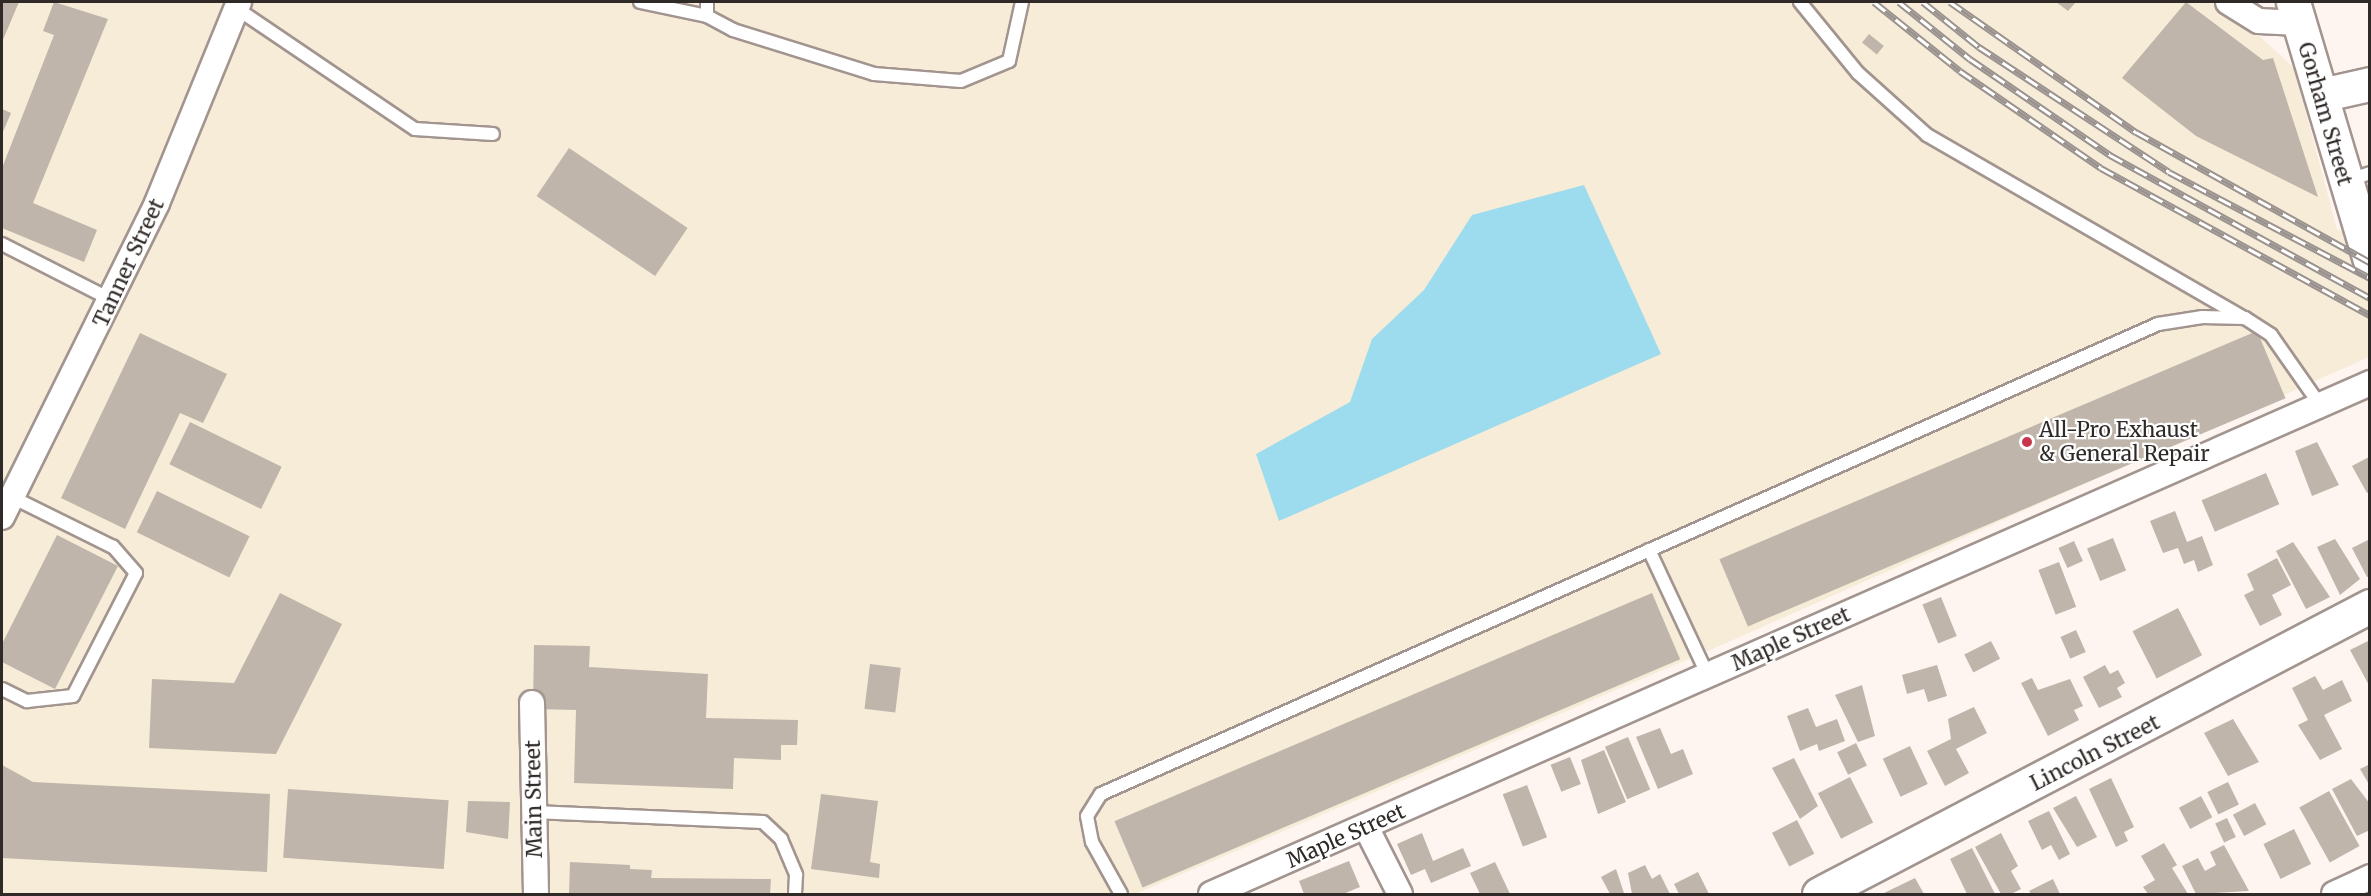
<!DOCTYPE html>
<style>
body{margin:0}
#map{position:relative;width:2371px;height:896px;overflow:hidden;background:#fef5f1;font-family:Merriweather,serif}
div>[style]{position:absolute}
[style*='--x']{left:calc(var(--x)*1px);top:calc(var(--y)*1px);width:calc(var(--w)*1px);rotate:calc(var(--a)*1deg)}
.industrial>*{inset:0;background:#f6ecd7}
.water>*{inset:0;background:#9ddcee}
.building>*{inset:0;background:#bfb5aa;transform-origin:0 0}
.roads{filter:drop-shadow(2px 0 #a2948f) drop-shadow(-2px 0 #a2948f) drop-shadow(0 2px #a2948f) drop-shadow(0 -2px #a2948f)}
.lane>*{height:12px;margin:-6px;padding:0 6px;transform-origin:6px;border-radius:6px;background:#fff}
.street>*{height:24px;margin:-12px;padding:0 12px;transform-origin:12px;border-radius:12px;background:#fff}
.secondary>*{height:33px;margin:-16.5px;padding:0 16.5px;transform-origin:16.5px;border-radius:16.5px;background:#fff}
.primary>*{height:33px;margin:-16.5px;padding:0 16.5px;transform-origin:16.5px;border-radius:16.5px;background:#fff}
.rail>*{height:7px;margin-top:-3.5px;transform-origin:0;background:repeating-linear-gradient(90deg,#fff 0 14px,#9a928f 0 28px);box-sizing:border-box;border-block:2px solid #9a928f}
.dots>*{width:16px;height:16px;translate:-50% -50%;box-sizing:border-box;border:3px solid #fff;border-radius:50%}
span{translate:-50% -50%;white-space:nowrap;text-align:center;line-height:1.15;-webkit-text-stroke:4.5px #fff;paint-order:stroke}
.street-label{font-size:21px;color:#2f2927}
.poi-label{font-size:21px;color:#2f2927}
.left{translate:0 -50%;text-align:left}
.frame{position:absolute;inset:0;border:3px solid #2f2927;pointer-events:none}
</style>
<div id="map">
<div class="industrial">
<div style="clip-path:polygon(2px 2px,2223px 2px,2294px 68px,2337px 229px,2369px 246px,2369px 357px,1724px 644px,1135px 894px,2px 894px)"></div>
</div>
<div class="water">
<div style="clip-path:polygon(1584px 185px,1661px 354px,1279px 521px,1256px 454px,1350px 402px,1372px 339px,1424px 290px,1472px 215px)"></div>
</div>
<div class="building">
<div style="clip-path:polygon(2px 2px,19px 2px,2px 42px)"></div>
<div style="clip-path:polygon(54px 2px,108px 19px,33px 203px,97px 230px,84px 262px,2px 228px,2px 168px,54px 35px,43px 31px)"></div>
<div style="clip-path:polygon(2056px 2px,2076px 2px,2068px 11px)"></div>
<div style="clip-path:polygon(2186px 2px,2263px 60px,2273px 58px,2318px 197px,2196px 136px,2122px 78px)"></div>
<div style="left:1869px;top:34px;width:19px;height:11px;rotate:39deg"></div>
<div style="clip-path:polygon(2px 109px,11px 113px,2px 134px)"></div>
<div style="left:569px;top:148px;width:143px;height:58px;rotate:34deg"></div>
<div style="left:2257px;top:331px;width:73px;height:584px;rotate:67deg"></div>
<div style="clip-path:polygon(140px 333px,227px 374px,203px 423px,180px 413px,125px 529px,61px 498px)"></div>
<div style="left:190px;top:422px;width:102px;height:47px;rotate:26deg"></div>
<div style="clip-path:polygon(2317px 442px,2339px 485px,2312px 496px,2295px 451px)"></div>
<div style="clip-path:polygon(2369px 457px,2370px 492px,2367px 493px,2352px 466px)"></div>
<div style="left:2266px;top:473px;width:34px;height:70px;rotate:67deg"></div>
<div style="left:157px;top:491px;width:103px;height:46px;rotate:26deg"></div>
<div style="clip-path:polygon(2175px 511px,2187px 542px,2202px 536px,2213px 565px,2198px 572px,2194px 560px,2184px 564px,2178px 548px,2163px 553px,2150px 521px)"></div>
<div style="clip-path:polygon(57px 535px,118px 566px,55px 689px,2px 662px,2px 644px)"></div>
<div style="left:2113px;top:538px;width:35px;height:28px;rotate:68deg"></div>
<div style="clip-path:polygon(2335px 539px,2360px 579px,2340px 595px,2317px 547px)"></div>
<div style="clip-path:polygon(2370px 539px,2370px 576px,2367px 577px,2352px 548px)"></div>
<div style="left:2074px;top:541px;width:22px;height:17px;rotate:66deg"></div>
<div style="clip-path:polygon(2293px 542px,2330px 597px,2306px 609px,2276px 551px)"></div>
<div style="clip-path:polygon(2277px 558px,2291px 585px,2272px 595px,2282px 615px,2260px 626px,2244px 595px,2254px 590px,2247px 574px)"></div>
<div style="left:2059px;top:562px;width:48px;height:22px;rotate:69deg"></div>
<div style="clip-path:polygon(280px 593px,342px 624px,276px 754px,149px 748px,152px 679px,234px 683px)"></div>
<div style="left:1652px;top:593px;width:72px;height:584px;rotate:67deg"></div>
<div style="left:1941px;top:597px;width:42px;height:20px;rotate:68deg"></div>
<div style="left:2178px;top:608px;width:53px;height:51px;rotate:63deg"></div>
<div style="left:2076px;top:630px;width:24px;height:17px;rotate:66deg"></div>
<div style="clip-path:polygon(2370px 640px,2370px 687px,2350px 650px)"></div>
<div style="left:1991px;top:641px;width:20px;height:30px;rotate:63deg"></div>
<div style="clip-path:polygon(534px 645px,590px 646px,589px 667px,708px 674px,706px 718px,798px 720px,797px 745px,781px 745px,781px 760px,734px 758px,733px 789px,574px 783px,576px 710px,533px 709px)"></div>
<div style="left:870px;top:664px;width:31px;height:45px;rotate:7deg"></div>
<div style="clip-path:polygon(1937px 665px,1947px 696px,1928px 702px,1924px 689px,1907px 694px,1902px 675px)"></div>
<div style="clip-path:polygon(2105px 665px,2110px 674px,2118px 670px,2125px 683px,2117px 688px,2122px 697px,2099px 708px,2083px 677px)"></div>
<div style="clip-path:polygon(2315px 676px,2323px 690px,2342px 680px,2352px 701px,2324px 715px,2342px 749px,2320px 760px,2298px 725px,2308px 720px,2292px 688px)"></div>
<div style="clip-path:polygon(2032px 678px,2038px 690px,2070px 679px,2083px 706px,2074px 710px,2079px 720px,2048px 736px,2021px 683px)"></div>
<div style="clip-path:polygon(1862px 685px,1875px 736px,1858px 742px,1835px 695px)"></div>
<div style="clip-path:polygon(1974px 707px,1987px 733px,1956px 749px,1969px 773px,1945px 786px,1927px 751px,1951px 739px,1948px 719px)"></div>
<div style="clip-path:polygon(1808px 708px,1816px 727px,1837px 719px,1845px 741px,1819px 751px,1817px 744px,1800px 751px,1787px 716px)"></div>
<div style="clip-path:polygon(2233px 719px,2259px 762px,2228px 776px,2204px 733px)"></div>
<div style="clip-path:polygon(1660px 728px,1671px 754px,1683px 749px,1693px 774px,1658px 789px,1636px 737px)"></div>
<div style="left:1628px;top:737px;width:57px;height:25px;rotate:67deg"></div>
<div style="left:1856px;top:743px;width:25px;height:21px;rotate:64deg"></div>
<div style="left:1910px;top:746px;width:42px;height:30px;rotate:65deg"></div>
<div style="clip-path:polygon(1604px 750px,1626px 802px,1598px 814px,1581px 760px)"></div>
<div style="left:1570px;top:757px;width:29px;height:21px;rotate:68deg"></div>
<div style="clip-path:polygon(1794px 758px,1818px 806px,1800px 819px,1772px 768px)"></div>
<div style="clip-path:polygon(2370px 764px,2370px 786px,2360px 769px)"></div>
<div style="clip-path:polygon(2px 765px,33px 782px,270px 794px,267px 872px,2px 858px)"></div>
<div style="left:1850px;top:777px;width:51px;height:36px;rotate:63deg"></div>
<div style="clip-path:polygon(2111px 778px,2134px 827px,2124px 832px,2128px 841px,2116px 847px,2089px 789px)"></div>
<div style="clip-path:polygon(2351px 779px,2370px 804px,2370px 830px,2357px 836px,2332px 789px)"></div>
<div style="left:2228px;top:782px;width:25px;height:23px;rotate:64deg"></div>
<div style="left:1527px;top:785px;width:56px;height:26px;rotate:69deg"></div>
<div style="left:288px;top:789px;width:161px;height:69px;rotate:4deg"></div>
<div style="left:2329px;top:791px;width:63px;height:34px;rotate:61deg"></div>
<div style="clip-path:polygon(821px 794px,878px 801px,870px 862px,880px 864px,879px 878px,811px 869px)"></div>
<div style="clip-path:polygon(2076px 796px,2097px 837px,2077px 847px,2053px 808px)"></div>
<div style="left:2201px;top:796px;width:24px;height:25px;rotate:62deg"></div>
<div style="clip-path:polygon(468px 801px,510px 802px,508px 839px,466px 832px)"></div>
<div style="left:2255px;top:803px;width:24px;height:25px;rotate:62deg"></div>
<div style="clip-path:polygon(2049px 811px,2070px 854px,2059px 860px,2051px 845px,2042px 850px,2028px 821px)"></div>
<div style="left:2227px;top:818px;width:21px;height:13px;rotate:65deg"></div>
<div style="left:1797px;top:820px;width:38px;height:28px;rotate:63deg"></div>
<div style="left:2294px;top:829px;width:39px;height:34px;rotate:64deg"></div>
<div style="clip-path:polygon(1422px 833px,1433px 861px,1463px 848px,1471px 866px,1431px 883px,1425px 869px,1411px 875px,1397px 844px)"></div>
<div style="clip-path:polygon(2001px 833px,2018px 866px,2011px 871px,2021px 889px,2011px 894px,2001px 894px,1975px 847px)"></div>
<div style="clip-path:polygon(2164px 843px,2177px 865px,2172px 868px,2188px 894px,2148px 894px,2143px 887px,2155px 880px,2141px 856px)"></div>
<div style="clip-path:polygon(2224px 845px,2249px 891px,2196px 894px,2182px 866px,2198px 858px,2205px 871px,2216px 865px,2210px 852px)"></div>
<div style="clip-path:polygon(1972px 848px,1995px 894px,1967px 894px,1950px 859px)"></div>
<div style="clip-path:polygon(1349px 861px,1360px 887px,1343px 894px,1304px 894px,1299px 881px)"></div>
<div style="clip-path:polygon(570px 862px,630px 865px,630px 869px,652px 870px,651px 878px,771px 879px,770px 894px,569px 894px)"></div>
<div style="clip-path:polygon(1495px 862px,1510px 894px,1480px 894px,1470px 873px)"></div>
<div style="clip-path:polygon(1645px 865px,1652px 879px,1660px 874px,1670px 894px,1632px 894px,1628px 873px)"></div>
<div style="clip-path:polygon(1616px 869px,1624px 893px,1610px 894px,1601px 877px)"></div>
<div style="clip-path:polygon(1698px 872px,1709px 894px,1679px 894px,1674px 884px)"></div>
<div style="clip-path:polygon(1915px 878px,1924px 894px,1882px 894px)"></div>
<div style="clip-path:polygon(2053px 879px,2060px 894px,2031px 894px,2029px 891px)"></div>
</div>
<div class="roads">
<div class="lane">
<div style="--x:640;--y:2;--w:68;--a:11.8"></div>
<div style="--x:707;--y:16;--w:14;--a:-90"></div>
<div style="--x:1800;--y:2;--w:92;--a:50.8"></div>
<div style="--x:1858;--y:73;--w:93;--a:41.9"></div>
<div style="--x:1927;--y:135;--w:366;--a:30"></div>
<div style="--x:236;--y:8;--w:216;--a:34.1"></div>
<div style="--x:415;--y:129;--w:78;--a:3.7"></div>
<div style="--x:707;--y:16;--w:30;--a:28"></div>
<div style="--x:733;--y:30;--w:148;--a:17.3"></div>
<div style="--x:874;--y:74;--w:87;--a:4.6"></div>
<div style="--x:961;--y:81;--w:52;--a:-22.6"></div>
<div style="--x:1009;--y:61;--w:60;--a:-77.6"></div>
<div style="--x:2347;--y:181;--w:24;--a:-19"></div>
<div style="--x:2;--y:244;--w:123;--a:27"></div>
<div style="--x:1649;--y:550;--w:139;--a:64.9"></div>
<div style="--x:2;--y:689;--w:28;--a:26"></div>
<div style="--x:27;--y:701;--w:46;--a:-6.2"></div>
<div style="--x:73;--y:696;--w:138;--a:-62.9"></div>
<div style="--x:136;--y:573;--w:35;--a:-131"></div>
<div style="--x:113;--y:547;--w:113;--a:-153.7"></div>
<div style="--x:534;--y:812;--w:229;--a:2.5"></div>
<div style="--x:763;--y:822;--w:25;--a:43"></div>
<div style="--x:781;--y:839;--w:39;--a:67"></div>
<div style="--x:796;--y:875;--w:19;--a:93"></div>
<div style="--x:1121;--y:894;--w:60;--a:-119.1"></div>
<div style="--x:1092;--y:842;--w:26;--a:-101"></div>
<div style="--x:1087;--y:816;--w:26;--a:-58"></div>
<div style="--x:1101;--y:794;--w:1157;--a:-23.97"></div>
<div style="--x:2158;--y:324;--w:45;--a:-9"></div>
<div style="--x:2202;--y:317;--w:43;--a:1.3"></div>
<div style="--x:2245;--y:318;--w:31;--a:33"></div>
<div style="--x:2271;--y:335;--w:85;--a:55"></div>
</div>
<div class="street">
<div style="--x:2228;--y:2;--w:36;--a:32"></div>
<div style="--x:2259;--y:21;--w:39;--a:3"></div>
<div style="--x:2;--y:517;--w:350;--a:-63.7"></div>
<div style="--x:157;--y:203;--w:217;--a:-67.8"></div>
<div style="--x:532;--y:703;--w:191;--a:88.8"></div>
<div style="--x:1366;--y:827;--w:75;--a:63.1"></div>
<div style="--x:1211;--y:894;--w:1267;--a:-23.79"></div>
<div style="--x:2334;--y:894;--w:40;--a:-25"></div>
</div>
<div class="secondary">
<div style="--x:2321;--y:95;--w:50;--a:-12.7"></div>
<div style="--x:1819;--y:894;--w:622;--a:-27.6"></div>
</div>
<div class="primary">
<div style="--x:2293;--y:2;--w:269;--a:73.4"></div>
</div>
</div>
<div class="rail">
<div style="--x:1874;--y:2;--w:110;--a:38.7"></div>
<div style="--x:1960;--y:71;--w:171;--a:34.5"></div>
<div style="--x:2101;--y:168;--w:307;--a:28.7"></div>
<div style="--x:1899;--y:2;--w:91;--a:38.8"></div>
<div style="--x:1970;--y:59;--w:170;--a:34.4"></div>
<div style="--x:2110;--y:155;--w:297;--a:28.8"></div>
<div style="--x:1923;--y:2;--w:72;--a:38.8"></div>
<div style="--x:1979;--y:47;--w:227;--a:33.3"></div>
<div style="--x:2169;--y:172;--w:227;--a:27.8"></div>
<div style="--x:1950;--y:2;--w:227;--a:35"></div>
<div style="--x:2136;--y:132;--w:268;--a:29.1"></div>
</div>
<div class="dots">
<div style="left:2027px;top:442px;background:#c83749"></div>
</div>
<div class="street-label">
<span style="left:2325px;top:114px;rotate:74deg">Gorham Street</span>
<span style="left:129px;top:263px;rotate:-65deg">Tanner Street</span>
<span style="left:1791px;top:639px;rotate:-24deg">Maple Street</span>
<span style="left:2095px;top:753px;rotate:-27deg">Lincoln Street</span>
<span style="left:534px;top:799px;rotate:-91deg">Main Street</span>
<span style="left:1346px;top:836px;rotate:-24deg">Maple Street</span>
</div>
<div class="poi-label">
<span class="left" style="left:2039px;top:442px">All-Pro Exhaust<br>&amp; General Repair</span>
</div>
<div class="frame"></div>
</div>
